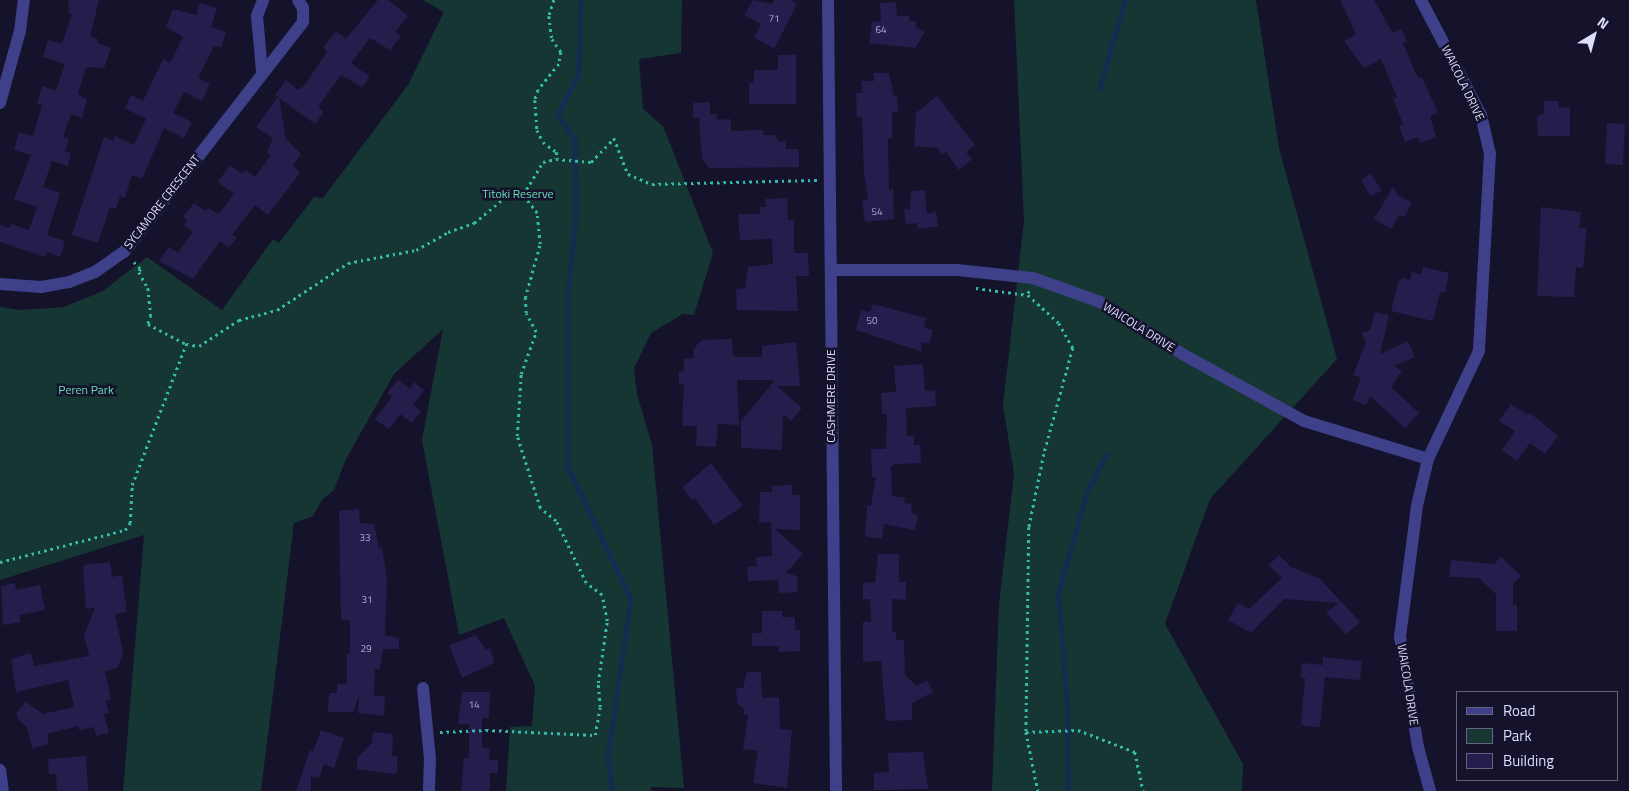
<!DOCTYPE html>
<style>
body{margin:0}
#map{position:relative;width:1629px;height:791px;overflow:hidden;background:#15122c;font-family:"Titillium Web",sans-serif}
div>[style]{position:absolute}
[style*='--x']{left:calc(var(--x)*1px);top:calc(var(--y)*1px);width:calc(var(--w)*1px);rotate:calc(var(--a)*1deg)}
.green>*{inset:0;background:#153632}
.stream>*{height:4.5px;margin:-2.25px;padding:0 2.25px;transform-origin:2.25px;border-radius:2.25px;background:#112d51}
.building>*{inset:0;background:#251e4c;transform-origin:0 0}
.path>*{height:2.5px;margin-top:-1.25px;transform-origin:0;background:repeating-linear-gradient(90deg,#34bcab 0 2.5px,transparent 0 6.5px)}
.minor>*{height:12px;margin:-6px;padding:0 6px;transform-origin:6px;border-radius:6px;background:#3e4089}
span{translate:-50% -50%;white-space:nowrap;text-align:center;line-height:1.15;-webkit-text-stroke:5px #15122c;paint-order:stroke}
.number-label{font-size:10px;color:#b0add2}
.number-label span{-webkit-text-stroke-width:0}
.street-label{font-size:12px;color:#dfddfe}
.park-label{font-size:12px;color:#69dfba}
.legend{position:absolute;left:1456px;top:691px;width:162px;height:90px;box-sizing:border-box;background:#15122c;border:1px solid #666380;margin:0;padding:6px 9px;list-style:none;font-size:15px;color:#dfddfe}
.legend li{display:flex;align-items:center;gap:10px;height:25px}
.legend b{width:25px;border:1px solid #666380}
.north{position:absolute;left:1569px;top:10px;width:50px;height:50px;-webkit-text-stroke:4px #15122c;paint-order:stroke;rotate:37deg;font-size:14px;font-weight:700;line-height:20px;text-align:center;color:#dfddfe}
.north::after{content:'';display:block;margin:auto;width:18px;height:22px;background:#dfddfe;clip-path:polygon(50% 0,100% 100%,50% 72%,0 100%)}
</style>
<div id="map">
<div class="green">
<div style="clip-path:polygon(423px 0,682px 0,681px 53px,639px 59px,643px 109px,663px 126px,713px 253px,694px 315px,683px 314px,651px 333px,634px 368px,637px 394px,652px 445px,684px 788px,651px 787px,651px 791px,506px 791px,510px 727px,532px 726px,535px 686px,504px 618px,459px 635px,422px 440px,443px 329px,394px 374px,346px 459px,334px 490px,322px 500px,313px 516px,294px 523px,261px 791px,123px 791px,144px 535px,0 580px,0 307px,20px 310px,64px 307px,103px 291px,147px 257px,222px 310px,273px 239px,279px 243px,314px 197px,323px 198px,408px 85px,444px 12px)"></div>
<div style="clip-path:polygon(1014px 0,1256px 0,1279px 148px,1337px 359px,1210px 499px,1165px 624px,1243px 764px,1242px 791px,992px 791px,999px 604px,1014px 474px,1003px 405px,1024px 221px)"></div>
</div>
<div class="stream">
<div style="--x:581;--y:0;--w:74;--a:91.5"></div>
<div style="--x:579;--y:74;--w:46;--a:117.1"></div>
<div style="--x:558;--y:115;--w:29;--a:55"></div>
<div style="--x:575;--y:139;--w:74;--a:89.2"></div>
<div style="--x:576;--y:213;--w:86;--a:95.3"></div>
<div style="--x:568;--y:299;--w:168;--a:90"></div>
<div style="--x:568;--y:467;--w:146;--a:64.5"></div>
<div style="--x:631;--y:599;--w:159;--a:98.3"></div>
<div style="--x:608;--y:756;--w:35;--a:83"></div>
<div style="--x:1099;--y:89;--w:93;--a:-73.7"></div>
<div style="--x:1068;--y:791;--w:88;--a:-90.7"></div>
<div style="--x:1067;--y:703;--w:110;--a:-94.7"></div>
<div style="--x:1058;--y:593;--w:106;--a:-74.1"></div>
<div style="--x:1087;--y:491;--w:41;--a:-62.2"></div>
</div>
<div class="building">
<div style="clip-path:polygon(69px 0,99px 0,90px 37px,98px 39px,97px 43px,111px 48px,104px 68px,86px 67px,78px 94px,87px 100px,82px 118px,71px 114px,63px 137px,69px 139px,65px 151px,71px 153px,68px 166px,52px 161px,43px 187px,60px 193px,47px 235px,65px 241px,60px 257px,47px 252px,45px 257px,0 242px,0 225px,10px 228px,11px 224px,29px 230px,37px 207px,14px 199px,31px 155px,14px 150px,19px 132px,33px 136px,42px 105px,37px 104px,42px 86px,56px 91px,65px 64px,43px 57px,48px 40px,62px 44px,72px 14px,68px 13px)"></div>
<div style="clip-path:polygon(378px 0,388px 0,408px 16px,395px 32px,401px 36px,390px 50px,370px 38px,351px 63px,370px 77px,362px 87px,341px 75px,318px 107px,324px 112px,315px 124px,279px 98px,286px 139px,301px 154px,293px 165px,300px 173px,268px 215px,255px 205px,232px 235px,237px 238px,229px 248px,220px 241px,193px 279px,159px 261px,169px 247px,178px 253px,193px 232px,184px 225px,187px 220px,183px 217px,194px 203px,205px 211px,208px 208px,219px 214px,234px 194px,218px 182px,230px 165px,242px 174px,246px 170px,255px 177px,271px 155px,267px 152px,273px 138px,256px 127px,278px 97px,275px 95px,286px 80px,298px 90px,304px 86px,323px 58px,327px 51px,323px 48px,336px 31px,346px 39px)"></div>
<div style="clip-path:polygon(753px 0,771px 4px,774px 0,791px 0,797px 4px,774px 49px,754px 37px,761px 24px,744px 15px)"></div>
<div style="clip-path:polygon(1340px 0,1374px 0,1393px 33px,1401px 29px,1407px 41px,1403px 43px,1415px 72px,1419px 78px,1422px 77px,1438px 113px,1430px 116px,1436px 137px,1420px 143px,1418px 137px,1405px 142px,1399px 126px,1403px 124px,1393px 98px,1397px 97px,1381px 59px,1364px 68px,1344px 41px,1356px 34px)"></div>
<div style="clip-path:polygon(896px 2px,897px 16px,909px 16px,909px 21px,916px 21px,916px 27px,925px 32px,915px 48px,869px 43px,872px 22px,881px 21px,880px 3px)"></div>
<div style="clip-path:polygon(200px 3px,217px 8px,211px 27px,226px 32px,221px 48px,214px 46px,198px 78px,210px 84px,202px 101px,184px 92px,173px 113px,192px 122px,184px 138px,164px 128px,142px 179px,132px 175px,125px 198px,120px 196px,116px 209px,110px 207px,98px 243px,72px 235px,104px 137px,113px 141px,115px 136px,134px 145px,146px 119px,125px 108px,131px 95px,143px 101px,163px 59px,170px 63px,183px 37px,166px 27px,173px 9px,196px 15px)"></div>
<div style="clip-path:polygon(778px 55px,796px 55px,796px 104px,749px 104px,749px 83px,754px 83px,754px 70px,778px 70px)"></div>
<div style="clip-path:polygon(874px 73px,889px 73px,894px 97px,897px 96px,898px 112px,892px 112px,892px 138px,888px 139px,889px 190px,893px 189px,894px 219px,865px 222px,862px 200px,868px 199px,864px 174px,862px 117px,857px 117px,856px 93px,862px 93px,861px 81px,874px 81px)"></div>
<div style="clip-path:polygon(937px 96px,975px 145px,966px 152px,972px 159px,959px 170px,946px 152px,942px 154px,937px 148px,914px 146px,916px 113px)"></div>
<div style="clip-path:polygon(1544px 101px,1559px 101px,1559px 108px,1570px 107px,1570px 136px,1538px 136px,1537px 117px,1544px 113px)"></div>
<div style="clip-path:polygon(710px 102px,710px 114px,717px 114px,717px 120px,731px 119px,731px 131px,763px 130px,763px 135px,774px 135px,780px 142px,786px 141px,786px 149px,799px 149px,799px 167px,709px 168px,702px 159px,699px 117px,693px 118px,693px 103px)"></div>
<div style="left:1607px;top:123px;width:18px;height:41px;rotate:3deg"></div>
<div style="clip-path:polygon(1371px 174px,1382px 191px,1370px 196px,1361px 180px)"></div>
<div style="clip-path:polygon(1393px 187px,1398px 195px,1412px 203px,1404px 217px,1399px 215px,1391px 229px,1374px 219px)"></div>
<div style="clip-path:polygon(925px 190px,927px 214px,936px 212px,938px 226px,917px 229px,917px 223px,906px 224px,904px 209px,910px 210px,911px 191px)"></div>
<div style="clip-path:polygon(787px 198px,788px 220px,794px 220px,794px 251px,795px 253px,808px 253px,809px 276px,796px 276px,798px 311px,737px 310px,736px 289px,745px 288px,748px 267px,773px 264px,772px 239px,740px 240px,738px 214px,760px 214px,760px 207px,766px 207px,765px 199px)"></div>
<div style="clip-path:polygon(1541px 207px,1581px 212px,1579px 228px,1587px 228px,1583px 268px,1576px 267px,1574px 297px,1537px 296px)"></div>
<div style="clip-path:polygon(1423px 267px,1449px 273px,1445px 293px,1440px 292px,1433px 321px,1391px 311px,1398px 283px,1402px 278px,1410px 280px,1412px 272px,1421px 274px)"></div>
<div style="clip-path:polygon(873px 304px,926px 318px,924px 327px,933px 330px,929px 344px,921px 342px,922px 352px,856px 330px,861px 310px,870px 312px)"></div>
<div style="clip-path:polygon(1375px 312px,1389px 315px,1380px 354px,1408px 341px,1415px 357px,1394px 366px,1402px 371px,1391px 387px,1419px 413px,1405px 428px,1370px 396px,1366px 405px,1353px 400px,1361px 377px,1353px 375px,1366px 342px,1362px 333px,1370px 330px)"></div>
<div style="clip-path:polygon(732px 339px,733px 356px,736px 357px,762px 357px,762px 346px,796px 342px,800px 386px,777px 386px,802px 408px,791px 421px,783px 414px,782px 450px,741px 448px,741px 421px,775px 380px,737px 380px,739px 425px,718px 424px,716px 447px,696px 446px,697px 426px,682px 426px,684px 384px,679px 384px,679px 372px,684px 371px,684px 359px,694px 358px,693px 349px,702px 340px)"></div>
<div style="clip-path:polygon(923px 364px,925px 391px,935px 390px,936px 406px,906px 408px,907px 436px,914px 436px,914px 445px,920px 445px,921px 463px,895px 464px,891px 467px,892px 496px,905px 498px,904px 503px,912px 504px,911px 513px,918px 515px,915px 530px,884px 524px,882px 539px,865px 536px,867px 505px,871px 506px,876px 477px,872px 477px,871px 449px,886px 449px,887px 414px,882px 414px,881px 393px,896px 392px,894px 366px)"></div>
<div style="clip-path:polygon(398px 380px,410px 389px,414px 382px,424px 390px,413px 405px,421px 411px,412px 423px,400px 414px,389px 429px,375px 419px,392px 397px,387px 393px)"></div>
<div style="clip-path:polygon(1511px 404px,1528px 415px,1530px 413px,1558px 436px,1545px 454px,1530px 443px,1517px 461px,1502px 450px,1515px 431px,1499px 421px)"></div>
<div style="clip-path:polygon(711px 463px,743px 506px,714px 525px,695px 498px,691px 500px,683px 487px)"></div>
<div style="clip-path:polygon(792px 485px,792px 495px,800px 495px,800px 530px,775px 529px,803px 554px,786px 573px,797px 576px,798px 592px,779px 593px,778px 580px,748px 581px,747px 567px,757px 566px,756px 557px,772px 556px,771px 522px,759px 523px,760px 492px,772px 492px,772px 486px)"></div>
<div style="clip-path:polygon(359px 509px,360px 523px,374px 524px,379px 548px,382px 548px,387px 579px,385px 635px,399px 638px,399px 649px,383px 649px,380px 669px,375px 669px,374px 696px,385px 696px,384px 716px,358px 713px,359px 696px,353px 712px,328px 712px,329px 693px,337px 693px,337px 684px,347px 684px,347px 654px,350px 654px,350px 620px,341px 620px,339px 511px)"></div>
<div style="clip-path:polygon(878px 554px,899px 554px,899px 582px,906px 582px,906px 600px,892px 599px,892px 632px,896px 632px,896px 640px,904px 640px,905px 675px,917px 686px,927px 680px,933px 692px,912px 703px,912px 720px,886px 721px,881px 661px,863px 662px,863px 622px,871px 622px,870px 599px,863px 599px,863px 582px,875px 583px)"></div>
<div style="clip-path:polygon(1279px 555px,1291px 567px,1320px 579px,1360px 622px,1346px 634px,1326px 613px,1338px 603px,1284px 599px,1251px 633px,1228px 620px,1238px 603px,1249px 609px,1282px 578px,1269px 565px)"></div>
<div style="clip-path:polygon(1501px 557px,1521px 576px,1513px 584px,1513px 605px,1517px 605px,1517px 631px,1496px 631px,1496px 594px,1479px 578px,1449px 577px,1451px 560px,1494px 564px)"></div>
<div style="clip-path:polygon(110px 562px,112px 577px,122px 575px,127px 612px,115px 614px,123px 652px,118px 668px,105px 671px,111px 699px,106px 701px,109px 713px,104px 714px,109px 733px,96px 736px,94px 727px,79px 730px,78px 726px,47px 734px,49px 744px,32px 748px,27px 727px,18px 719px,16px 713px,26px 702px,43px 714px,74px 707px,68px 680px,16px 692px,11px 659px,31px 653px,34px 666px,89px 656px,84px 635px,95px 608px,86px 609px,83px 565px)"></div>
<div style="clip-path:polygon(15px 583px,16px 590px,40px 585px,45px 610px,19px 615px,21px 622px,3px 625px,1px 586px)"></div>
<div style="clip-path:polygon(762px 611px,782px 611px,782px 617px,795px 617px,795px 630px,800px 630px,800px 651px,779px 652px,779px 646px,752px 646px,752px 633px,762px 633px)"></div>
<div style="clip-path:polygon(476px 635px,486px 650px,490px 648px,494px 663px,462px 678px,449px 645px)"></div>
<div style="clip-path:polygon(1323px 657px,1362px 661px,1360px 680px,1325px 677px,1320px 727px,1305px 726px,1301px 724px,1305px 678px,1300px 677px,1302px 663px,1323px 665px)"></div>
<div style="clip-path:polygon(747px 672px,761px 672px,762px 698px,779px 697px,780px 729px,792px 730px,787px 788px,753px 783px,758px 751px,743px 749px,748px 715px,744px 715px,744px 709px,737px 703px,736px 688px,743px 688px)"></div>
<div style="clip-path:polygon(462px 692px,490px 692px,489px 718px,482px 718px,482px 744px,483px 748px,490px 748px,489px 760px,498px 760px,498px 773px,490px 773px,490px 791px,461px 791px,464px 758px,469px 758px,469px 724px,458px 724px)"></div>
<div style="clip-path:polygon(321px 730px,344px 738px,334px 768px,324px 764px,319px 778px,311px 776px,311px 791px,296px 791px,310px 750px,313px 752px)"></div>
<div style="clip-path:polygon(373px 732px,393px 734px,392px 756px,397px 756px,397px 772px,393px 774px,357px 769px,357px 758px,372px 743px)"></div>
<div style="clip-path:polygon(923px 752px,928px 789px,874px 790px,874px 773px,889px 772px,888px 753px)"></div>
<div style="clip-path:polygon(86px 756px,88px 791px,57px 791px,56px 774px,49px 774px,48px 759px)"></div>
</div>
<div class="path">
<div style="--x:554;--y:0;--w:17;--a:107"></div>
<div style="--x:549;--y:16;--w:23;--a:83"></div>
<div style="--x:552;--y:39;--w:16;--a:55"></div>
<div style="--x:561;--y:52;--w:12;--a:99"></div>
<div style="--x:559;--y:64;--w:33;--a:129"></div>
<div style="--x:538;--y:90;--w:10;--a:107"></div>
<div style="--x:535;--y:100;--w:30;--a:86"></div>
<div style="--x:537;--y:130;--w:13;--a:63"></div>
<div style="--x:543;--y:142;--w:17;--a:36"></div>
<div style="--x:557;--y:152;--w:7;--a:98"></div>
<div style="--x:134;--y:262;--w:10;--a:45"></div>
<div style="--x:141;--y:269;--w:4;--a:124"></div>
<div style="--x:139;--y:272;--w:18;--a:61"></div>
<div style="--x:148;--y:288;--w:27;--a:84"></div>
<div style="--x:151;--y:315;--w:9;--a:108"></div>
<div style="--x:148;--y:324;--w:43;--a:27.8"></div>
<div style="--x:186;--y:344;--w:13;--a:9"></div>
<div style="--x:199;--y:346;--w:48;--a:-33"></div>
<div style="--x:239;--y:320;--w:39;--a:-15"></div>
<div style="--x:277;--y:310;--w:85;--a:-33.5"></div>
<div style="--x:348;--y:263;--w:69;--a:-10.8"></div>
<div style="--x:416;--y:250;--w:37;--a:-29"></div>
<div style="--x:448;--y:232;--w:28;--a:-19"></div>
<div style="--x:474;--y:223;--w:52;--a:-39.5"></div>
<div style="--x:514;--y:190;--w:10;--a:29"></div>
<div style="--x:523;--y:195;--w:39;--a:-59"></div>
<div style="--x:543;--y:162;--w:13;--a:-13"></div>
<div style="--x:556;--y:159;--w:35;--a:5"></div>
<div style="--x:591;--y:162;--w:33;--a:-46"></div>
<div style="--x:614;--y:138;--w:39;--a:69"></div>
<div style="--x:628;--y:174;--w:26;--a:23"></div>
<div style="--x:652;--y:184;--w:165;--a:-1.4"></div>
<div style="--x:976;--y:288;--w:52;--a:7.7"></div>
<div style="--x:1029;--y:291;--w:4;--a:104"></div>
<div style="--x:1028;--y:295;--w:42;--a:42.1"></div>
<div style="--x:1059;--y:323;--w:29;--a:61"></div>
<div style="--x:1073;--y:348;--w:110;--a:105.3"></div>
<div style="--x:1044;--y:454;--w:75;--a:101.6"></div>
<div style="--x:1029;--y:527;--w:205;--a:90.8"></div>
<div style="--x:1026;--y:732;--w:60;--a:78.5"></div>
<div style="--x:0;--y:562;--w:129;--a:-14.4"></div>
<div style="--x:125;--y:530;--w:9;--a:-54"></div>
<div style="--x:130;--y:523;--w:38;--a:-87"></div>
<div style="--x:132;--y:485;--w:151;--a:-69"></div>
<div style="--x:440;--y:732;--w:46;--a:-2.5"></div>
<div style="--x:486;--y:730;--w:109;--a:2.6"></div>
<div style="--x:595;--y:735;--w:28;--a:-80"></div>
<div style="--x:600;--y:707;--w:24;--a:-95"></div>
<div style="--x:598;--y:683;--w:63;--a:-81.7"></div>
<div style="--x:607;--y:621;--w:26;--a:-101"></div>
<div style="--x:602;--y:595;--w:20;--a:-143"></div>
<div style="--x:586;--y:583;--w:69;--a:-115.8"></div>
<div style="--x:556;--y:521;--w:21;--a:-141"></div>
<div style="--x:540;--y:508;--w:76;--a:-107.7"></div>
<div style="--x:517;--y:436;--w:62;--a:-86.3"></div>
<div style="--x:521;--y:374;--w:45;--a:-70.3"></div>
<div style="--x:536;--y:332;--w:21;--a:-118"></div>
<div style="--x:526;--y:313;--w:15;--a:-94"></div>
<div style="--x:525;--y:298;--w:56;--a:-74.5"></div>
<div style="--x:540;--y:244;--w:31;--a:-96"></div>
<div style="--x:537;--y:213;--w:23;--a:-128"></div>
<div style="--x:1026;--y:732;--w:52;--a:-2.2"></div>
<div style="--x:1078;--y:730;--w:61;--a:21.1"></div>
<div style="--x:1135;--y:752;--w:40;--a:78"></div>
</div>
<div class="minor">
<div style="--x:828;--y:0;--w:791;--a:89.42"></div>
<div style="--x:1421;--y:0;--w:130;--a:62.4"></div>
<div style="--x:1481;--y:115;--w:39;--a:77"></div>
<div style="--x:1490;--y:153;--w:198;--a:93.2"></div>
<div style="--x:1479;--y:351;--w:119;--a:115.3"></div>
<div style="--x:1428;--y:459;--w:48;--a:103.2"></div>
<div style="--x:1417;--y:506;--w:132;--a:97.4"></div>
<div style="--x:1400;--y:637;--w:111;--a:80.7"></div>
<div style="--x:1418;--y:747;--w:46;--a:74.7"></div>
<div style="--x:262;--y:71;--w:55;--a:-95.2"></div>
<div style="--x:257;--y:16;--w:17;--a:-69"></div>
<div style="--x:0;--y:103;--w:75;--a:-74.5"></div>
<div style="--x:20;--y:31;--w:31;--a:-83"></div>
<div style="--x:831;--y:270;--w:126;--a:0"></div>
<div style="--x:957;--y:270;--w:76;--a:6"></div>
<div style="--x:1033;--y:278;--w:71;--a:19.7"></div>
<div style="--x:1100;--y:302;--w:99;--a:32.2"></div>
<div style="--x:1184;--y:355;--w:137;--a:28.8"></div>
<div style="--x:1304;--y:421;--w:130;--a:17"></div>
<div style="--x:0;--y:284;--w:41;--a:4.2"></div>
<div style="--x:41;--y:287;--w:28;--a:-10"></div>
<div style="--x:69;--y:282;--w:28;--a:-21"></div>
<div style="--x:95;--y:272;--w:35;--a:-35"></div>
<div style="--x:124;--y:252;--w:291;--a:-52.1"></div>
<div style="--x:303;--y:22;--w:14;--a:-90"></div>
<div style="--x:303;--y:8;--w:9;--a:-122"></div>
<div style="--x:423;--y:688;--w:71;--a:84.4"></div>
<div style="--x:430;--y:759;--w:32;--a:92"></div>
<div style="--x:0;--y:770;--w:21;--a:82"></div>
</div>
<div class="number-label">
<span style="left:774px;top:19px">71</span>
<span style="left:881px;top:30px">64</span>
<span style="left:877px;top:212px">54</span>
<span style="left:872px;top:321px">50</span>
<span style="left:365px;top:538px">33</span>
<span style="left:367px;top:600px">31</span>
<span style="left:366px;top:649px">29</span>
<span style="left:474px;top:705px">14</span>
</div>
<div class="street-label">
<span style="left:1463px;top:83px;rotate:64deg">WAICOLA DRIVE</span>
<span style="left:162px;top:202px;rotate:-52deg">SYCAMORE CRESCENT</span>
<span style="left:1139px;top:327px;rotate:32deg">WAICOLA DRIVE</span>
<span style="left:831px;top:396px;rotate:-90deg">CASHMERE DRIVE</span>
<span style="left:1408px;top:685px;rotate:81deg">WAICOLA DRIVE</span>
</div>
<div class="park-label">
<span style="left:518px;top:194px">Titoki Reserve</span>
<span style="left:86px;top:390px">Peren Park</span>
</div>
<ul class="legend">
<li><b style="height:6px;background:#3e4089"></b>Road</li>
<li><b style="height:14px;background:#153632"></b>Park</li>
<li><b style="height:14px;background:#251e4c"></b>Building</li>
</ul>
<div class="north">N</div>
</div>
